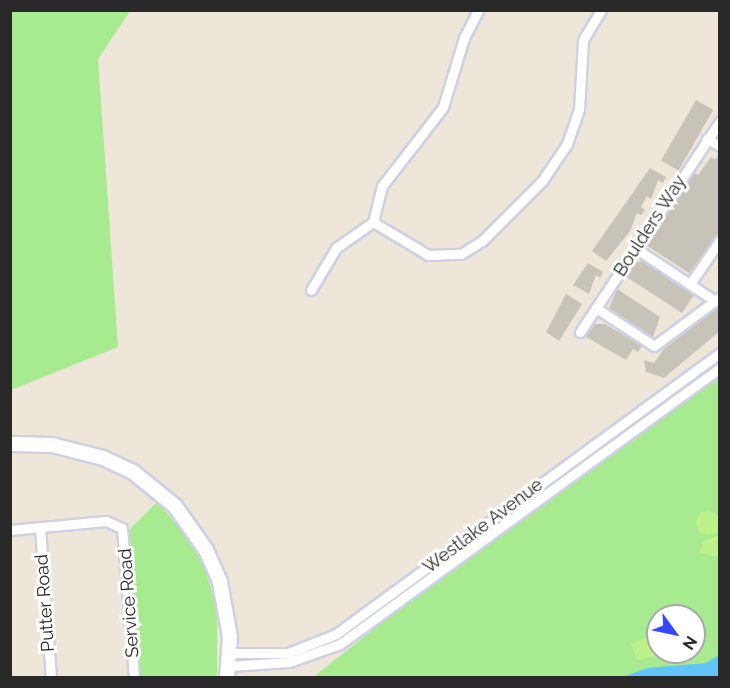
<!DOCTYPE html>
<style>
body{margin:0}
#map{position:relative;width:730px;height:688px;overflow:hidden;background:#ede6d9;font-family:Raleway,sans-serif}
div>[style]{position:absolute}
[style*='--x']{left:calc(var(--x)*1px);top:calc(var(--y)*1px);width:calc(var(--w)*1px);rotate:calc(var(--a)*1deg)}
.green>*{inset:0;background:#a7ea90}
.pitch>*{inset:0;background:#bdf28a}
.round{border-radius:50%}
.water>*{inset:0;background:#61c5fb}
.building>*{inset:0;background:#c8c3b9;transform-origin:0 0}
.roads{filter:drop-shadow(2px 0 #ced1e4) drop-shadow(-2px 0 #ced1e4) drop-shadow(0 2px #ced1e4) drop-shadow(0 -2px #ced1e4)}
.street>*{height:9px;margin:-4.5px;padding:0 4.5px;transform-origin:4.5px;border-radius:4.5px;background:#fff}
.secondary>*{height:14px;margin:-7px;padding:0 7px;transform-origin:7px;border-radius:7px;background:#fff}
span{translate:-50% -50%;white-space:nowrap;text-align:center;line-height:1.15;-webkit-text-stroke:6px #fff;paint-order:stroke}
.street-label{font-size:18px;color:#292929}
.frame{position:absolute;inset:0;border:12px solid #292929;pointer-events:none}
.north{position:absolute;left:646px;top:604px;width:60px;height:60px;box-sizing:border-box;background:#fff;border:2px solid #a9a9a9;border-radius:50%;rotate:123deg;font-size:16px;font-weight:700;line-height:24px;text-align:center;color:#292929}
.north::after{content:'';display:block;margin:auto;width:21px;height:27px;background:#3449ff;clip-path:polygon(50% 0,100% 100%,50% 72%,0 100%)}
</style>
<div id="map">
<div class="green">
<div style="clip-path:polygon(11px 10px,130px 11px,98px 59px,118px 347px,11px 390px)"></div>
<div style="clip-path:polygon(evenodd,719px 375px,719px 677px,312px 678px,497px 532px,719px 375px,658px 616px,694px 616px,694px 652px,658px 652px,658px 616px)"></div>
<div style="clip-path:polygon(157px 502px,187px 536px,204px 567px,217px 607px,217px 677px,138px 677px,128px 531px)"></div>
</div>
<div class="pitch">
<div class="round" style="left:696px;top:511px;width:24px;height:24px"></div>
<div style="clip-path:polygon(719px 535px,719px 557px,699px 553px,703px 541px)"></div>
<div style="clip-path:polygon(645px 638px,658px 639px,658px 652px,675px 652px,637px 660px,631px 644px)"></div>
</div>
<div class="water">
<div style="clip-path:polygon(719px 655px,719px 677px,622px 677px,648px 668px,706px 663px)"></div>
</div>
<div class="building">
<div style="left:696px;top:100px;width:20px;height:70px;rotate:30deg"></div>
<div style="clip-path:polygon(720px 153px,720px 233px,689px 273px,646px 245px,694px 172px,698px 175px,711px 157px,715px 160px)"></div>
<div style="clip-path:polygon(650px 168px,666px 177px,663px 183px,658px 180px,651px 199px,647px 196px,641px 207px,645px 210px,641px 215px,637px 213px,630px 231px,606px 261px,592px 251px)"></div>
<div style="clip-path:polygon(642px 261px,694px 295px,682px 313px,625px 276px,634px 263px)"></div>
<div style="clip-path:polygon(588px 263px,603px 272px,600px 278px,596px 275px,589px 294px,573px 285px)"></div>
<div style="clip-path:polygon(617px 289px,660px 317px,653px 337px,609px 308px)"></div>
<div style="clip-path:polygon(566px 294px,582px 304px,559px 341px,546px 332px)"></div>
<div style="clip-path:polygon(720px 306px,720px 331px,664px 378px,646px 372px,644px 360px,654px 363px,664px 349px)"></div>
<div style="clip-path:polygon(595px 324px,605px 324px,642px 346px,638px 352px,633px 349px,626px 360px,586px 337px)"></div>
</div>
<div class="roads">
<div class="street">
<div style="--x:707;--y:139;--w:15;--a:28"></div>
<div style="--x:373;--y:222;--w:64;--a:31"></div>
<div style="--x:428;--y:255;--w:33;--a:-2"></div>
<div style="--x:461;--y:254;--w:25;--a:-32"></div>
<div style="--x:482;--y:241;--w:85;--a:-45"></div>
<div style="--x:542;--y:181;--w:45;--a:-56"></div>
<div style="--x:567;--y:144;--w:36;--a:-71"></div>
<div style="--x:579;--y:110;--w:70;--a:-86.7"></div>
<div style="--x:583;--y:40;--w:35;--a:-59"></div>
<div style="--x:373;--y:222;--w:37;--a:-76"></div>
<div style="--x:382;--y:186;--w:100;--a:-52.3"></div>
<div style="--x:443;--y:107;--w:72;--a:-73.1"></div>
<div style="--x:464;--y:38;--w:31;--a:-63"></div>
<div style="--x:635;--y:248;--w:96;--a:33.5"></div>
<div style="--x:690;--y:284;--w:53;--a:-55.7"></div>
<div style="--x:311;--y:290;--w:49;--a:-59.2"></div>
<div style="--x:336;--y:248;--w:45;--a:-35.1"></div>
<div style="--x:596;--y:308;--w:69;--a:33.2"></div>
<div style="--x:654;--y:346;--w:82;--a:-36.6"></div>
<div style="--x:580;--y:332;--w:253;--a:-56.4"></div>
<div style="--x:40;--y:528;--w:150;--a:85.8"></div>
<div style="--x:10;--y:530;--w:96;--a:-5.4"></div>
<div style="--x:106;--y:521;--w:17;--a:24"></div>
<div style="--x:122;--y:528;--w:150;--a:85.4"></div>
<div style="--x:230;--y:653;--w:58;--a:0"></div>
<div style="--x:288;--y:653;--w:52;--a:-21.6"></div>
<div style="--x:336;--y:634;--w:476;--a:-36.2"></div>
<div style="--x:230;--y:666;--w:59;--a:-3.9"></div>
<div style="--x:289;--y:662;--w:54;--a:-19.4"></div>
<div style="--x:340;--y:644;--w:470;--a:-36"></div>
</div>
<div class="secondary">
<div style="--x:10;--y:444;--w:42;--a:1.4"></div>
<div style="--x:52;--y:445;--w:53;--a:14.3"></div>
<div style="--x:103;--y:458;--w:33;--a:25"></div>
<div style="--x:133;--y:472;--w:54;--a:39"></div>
<div style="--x:175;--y:506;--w:54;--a:54.8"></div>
<div style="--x:206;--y:550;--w:35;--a:66"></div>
<div style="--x:220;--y:582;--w:56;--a:79.7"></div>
<div style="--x:230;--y:637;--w:41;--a:94.2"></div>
</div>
</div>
<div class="street-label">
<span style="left:650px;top:226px;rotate:-57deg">Boulders Way</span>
<span style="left:483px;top:526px;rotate:-37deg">Westlake Avenue</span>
<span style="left:45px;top:603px;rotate:-94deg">Putter Road</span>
<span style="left:129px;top:603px;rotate:-94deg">Service Road</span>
</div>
<div class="frame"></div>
<div class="north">N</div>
</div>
